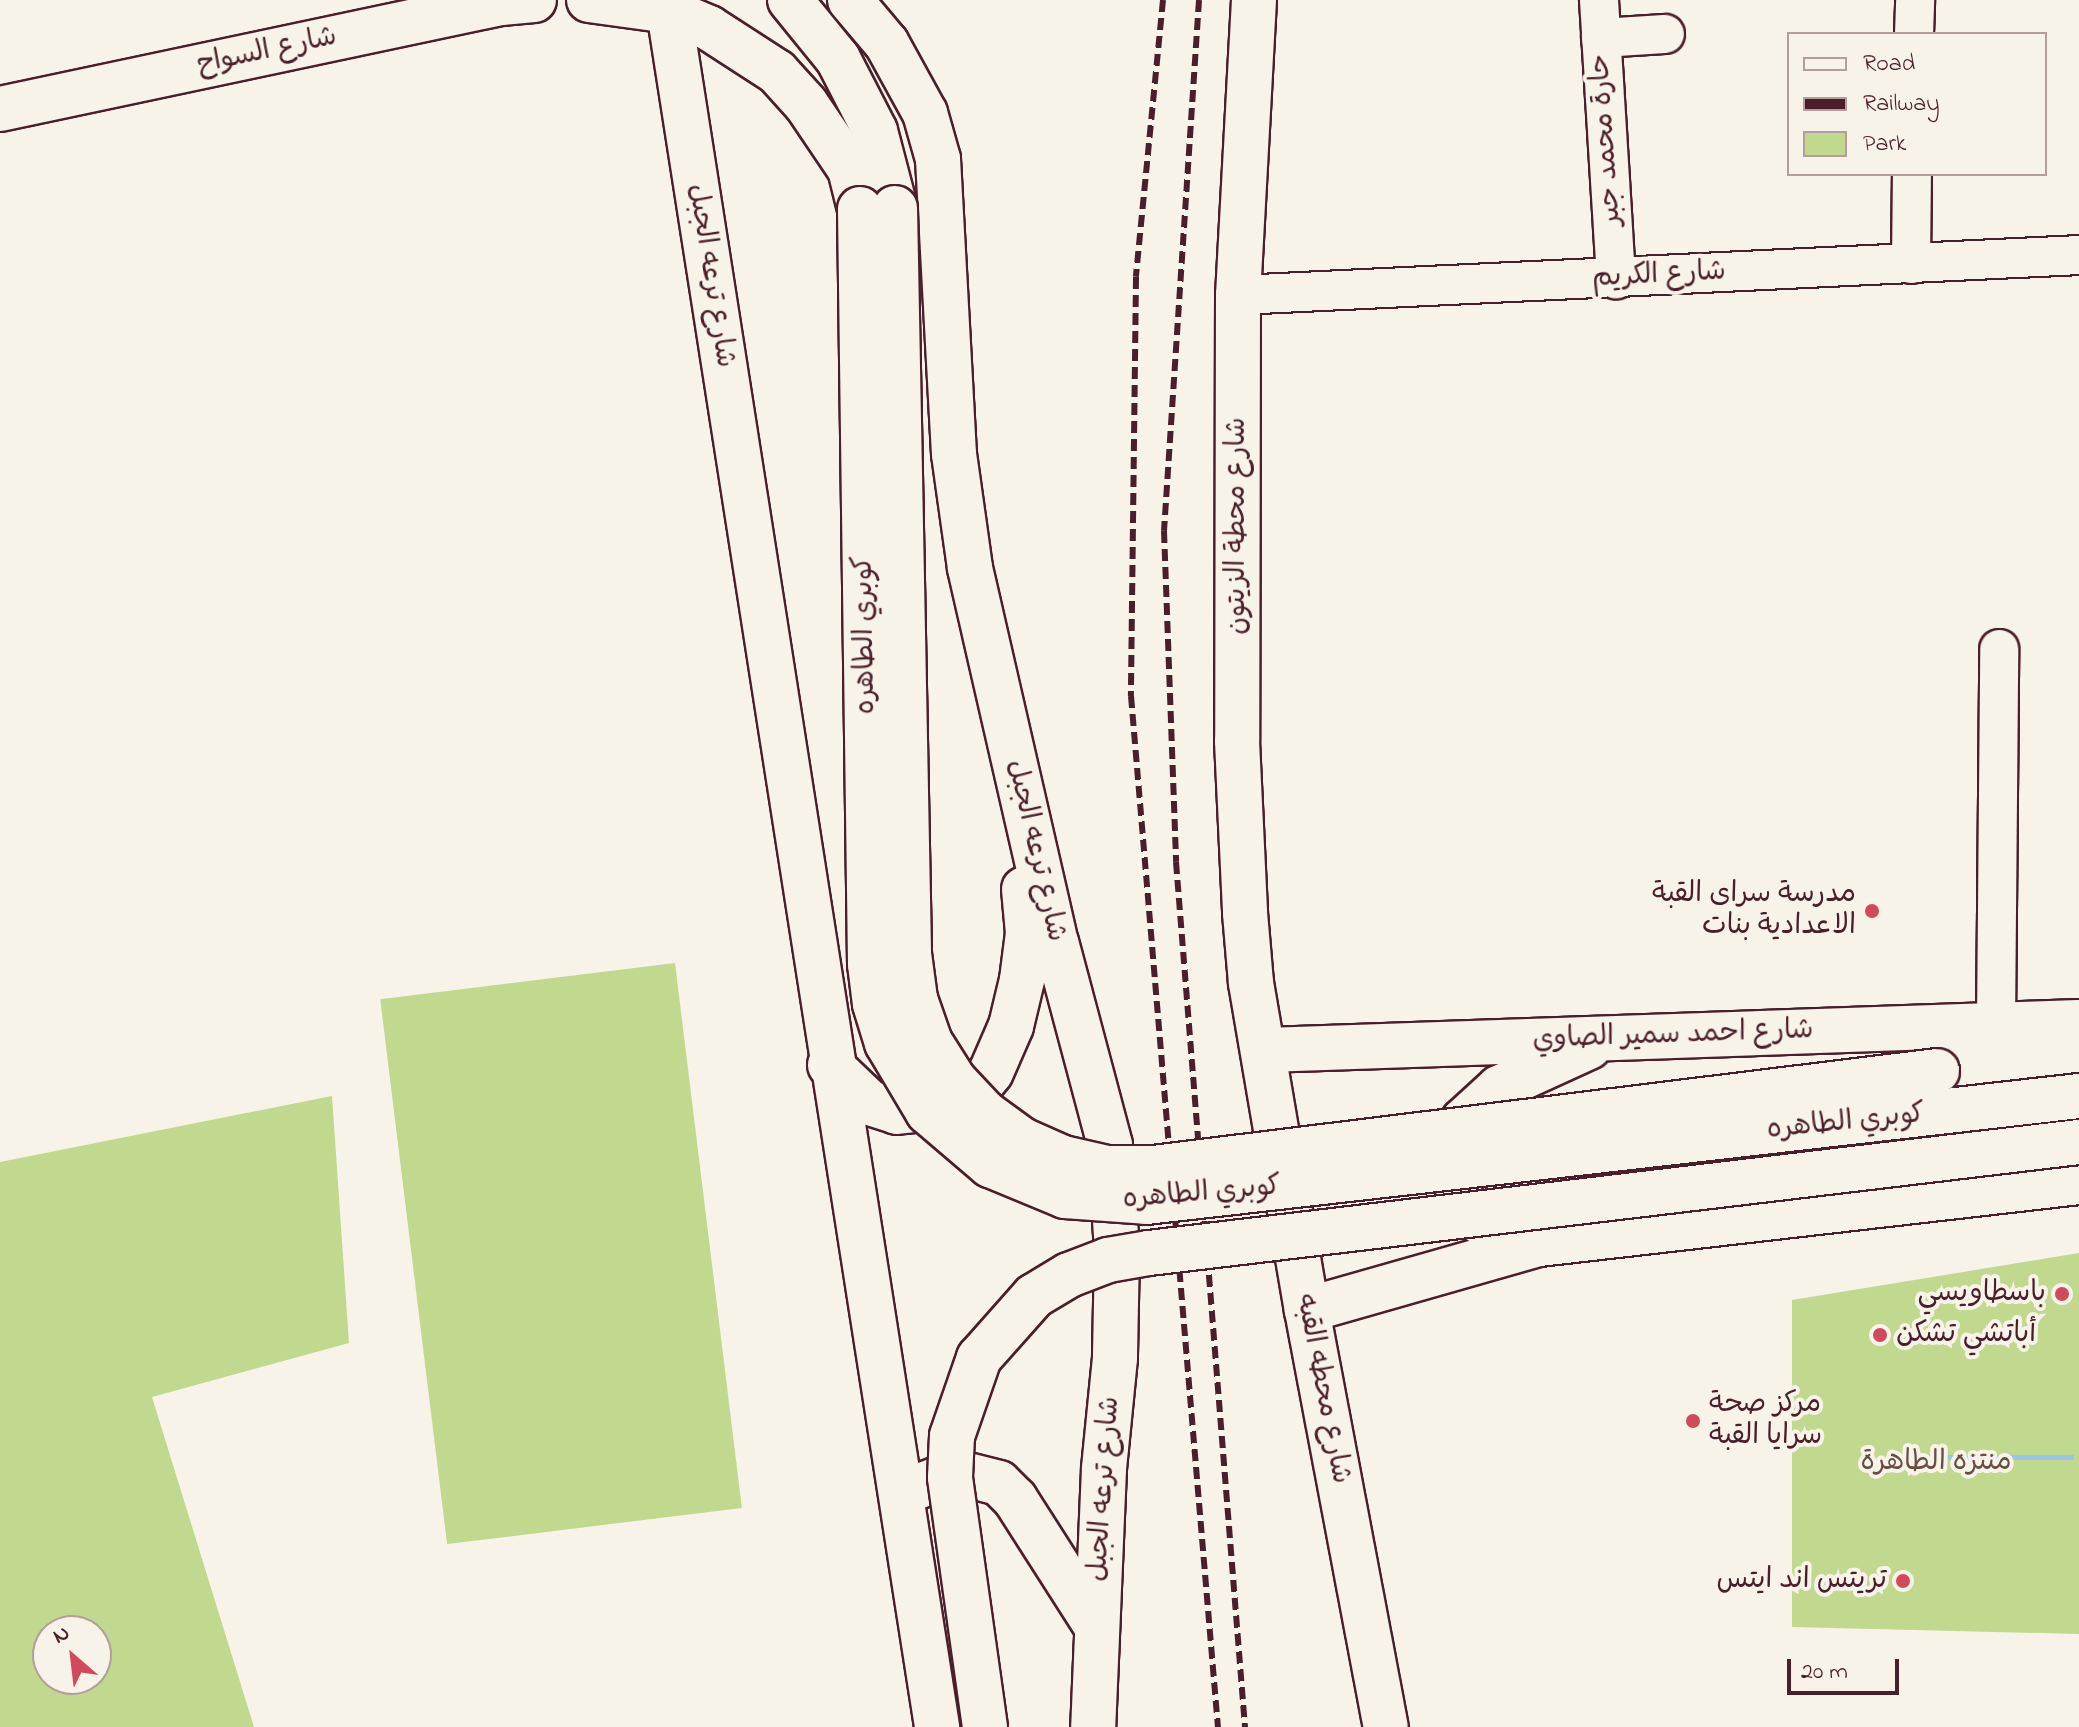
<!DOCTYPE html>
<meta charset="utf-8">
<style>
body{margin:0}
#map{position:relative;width:2079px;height:1727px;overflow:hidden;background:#f7f3e8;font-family:"Indie Flower","Playpen Sans Arabic",sans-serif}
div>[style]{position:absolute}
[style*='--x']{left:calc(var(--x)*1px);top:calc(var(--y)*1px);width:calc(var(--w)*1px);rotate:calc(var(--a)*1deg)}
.green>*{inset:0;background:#c0d98f;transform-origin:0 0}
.water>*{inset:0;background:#98c4f2;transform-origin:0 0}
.roads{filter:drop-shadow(2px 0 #4a1f2b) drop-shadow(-2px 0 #4a1f2b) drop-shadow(0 2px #4a1f2b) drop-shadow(0 -2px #4a1f2b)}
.street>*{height:38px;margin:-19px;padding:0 19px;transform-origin:19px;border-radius:19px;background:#f7f3e8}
.secondary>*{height:44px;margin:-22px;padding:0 22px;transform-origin:22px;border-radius:22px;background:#f7f3e8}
.rail>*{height:6px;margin-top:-3px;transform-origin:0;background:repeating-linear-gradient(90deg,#4a1f2b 0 12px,transparent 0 18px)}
.bridges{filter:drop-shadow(2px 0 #4a1f2b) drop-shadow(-2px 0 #4a1f2b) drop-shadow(0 2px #4a1f2b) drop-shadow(0 -2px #4a1f2b)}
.secondary-bridge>*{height:44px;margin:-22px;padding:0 22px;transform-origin:22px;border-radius:22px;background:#f7f3e8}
.dots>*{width:22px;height:22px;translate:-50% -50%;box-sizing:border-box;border:4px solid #f7f3e8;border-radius:50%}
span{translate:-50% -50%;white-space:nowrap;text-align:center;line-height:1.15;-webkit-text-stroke:8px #f7f3e8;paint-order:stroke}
.street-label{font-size:28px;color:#4a1f2b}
.poi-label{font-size:28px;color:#4a1f2b}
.right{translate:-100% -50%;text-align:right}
.left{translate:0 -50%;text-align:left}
.park-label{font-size:28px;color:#684e44}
.legend{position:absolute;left:1787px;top:32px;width:260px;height:144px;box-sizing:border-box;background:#f7f3e8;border:2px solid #b29e9c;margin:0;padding:10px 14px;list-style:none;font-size:24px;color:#4a1f2b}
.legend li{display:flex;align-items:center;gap:16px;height:40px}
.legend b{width:40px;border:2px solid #b29e9c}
.north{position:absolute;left:32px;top:1615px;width:80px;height:80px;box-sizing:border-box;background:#f7f3e8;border:2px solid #b29e9c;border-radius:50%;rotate:332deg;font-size:22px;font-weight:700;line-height:32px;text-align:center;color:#4a1f2b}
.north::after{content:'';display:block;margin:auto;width:28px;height:36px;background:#d1495b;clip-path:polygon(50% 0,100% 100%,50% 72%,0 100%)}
.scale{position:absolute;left:1787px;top:1659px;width:112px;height:36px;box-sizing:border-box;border:4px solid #4a1f2b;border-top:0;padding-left:10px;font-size:24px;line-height:28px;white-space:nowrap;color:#4a1f2b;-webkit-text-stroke:6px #f7f3e8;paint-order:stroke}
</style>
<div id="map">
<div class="green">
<div style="left:675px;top:963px;width:549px;height:297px;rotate:83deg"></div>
<div style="clip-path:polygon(evenodd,332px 1096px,349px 1343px,152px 1397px,254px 1727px,0 1727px,0 1162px,332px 1096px,48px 1631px,96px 1631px,96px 1679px,48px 1679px,48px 1631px)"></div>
<div style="clip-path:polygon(2079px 1253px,2079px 1634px,1792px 1627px,1792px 1300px)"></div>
</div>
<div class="water">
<div style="left:1914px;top:1455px;width:160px;height:5px"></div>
</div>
<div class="roads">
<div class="street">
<div style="--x:1599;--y:0;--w:280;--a:86.5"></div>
<div style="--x:1914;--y:34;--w:34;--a:-88"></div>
<div style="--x:1601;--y:38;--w:64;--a:-3.6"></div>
<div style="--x:1911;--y:264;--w:90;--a:-89.4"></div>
<div style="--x:1238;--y:295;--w:842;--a:-2.72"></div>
<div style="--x:1996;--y:1025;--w:376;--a:-89.5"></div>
</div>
<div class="secondary">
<div style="--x:589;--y:0;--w:81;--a:7.8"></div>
<div style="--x:669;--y:11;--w:43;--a:23"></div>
<div style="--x:709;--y:28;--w:81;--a:32.9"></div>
<div style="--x:777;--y:72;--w:43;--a:47.8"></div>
<div style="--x:806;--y:104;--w:78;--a:55.9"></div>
<div style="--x:850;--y:169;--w:41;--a:76"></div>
<div style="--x:790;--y:0;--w:76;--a:50.9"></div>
<div style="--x:838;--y:59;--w:81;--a:62.8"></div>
<div style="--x:875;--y:131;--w:80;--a:75.4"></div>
<div style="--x:850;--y:0;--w:57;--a:49.9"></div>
<div style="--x:887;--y:44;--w:79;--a:61.2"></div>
<div style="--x:925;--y:113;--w:48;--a:74.2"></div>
<div style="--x:938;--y:159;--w:295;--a:86.9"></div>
<div style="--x:954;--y:454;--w:115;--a:82"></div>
<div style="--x:970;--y:568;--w:384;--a:77.1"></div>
<div style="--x:1056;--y:942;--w:210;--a:75.1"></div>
<div style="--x:1110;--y:1145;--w:106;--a:86.2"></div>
<div style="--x:1117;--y:1251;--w:107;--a:91.1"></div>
<div style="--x:1115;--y:1358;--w:112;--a:95.7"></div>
<div style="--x:1104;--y:1469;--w:258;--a:92.4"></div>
<div style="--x:1254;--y:0;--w:295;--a:93.1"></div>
<div style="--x:1238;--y:295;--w:446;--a:90.1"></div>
<div style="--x:1237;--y:741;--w:172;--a:87.3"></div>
<div style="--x:1245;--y:913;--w:70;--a:85.1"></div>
<div style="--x:1251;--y:983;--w:332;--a:80.3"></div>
<div style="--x:1307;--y:1310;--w:424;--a:79.3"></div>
<div style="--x:669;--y:11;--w:1737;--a:81.12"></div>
<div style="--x:0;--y:109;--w:512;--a:-11.95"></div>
<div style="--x:501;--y:3;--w:33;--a:-5"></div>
<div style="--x:1266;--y:1050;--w:813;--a:-1.97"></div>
<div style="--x:830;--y:1065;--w:55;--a:43.5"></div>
<div style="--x:870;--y:1103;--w:28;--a:18"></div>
<div style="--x:897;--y:1112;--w:55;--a:-6.2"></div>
<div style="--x:952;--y:1106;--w:28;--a:-32"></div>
<div style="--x:976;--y:1091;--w:24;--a:-52"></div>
<div style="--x:991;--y:1072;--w:50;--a:-66.5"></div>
<div style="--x:1011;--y:1026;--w:47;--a:-76.6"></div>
<div style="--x:1022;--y:980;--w:47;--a:-82.7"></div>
<div style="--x:1028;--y:933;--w:44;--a:-95.2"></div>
<div style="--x:1937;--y:1071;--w:144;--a:-8.4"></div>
<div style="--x:1499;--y:1235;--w:33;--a:-145"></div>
<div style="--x:1472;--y:1216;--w:26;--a:-121"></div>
<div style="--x:1459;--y:1194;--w:49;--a:-95.8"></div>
<div style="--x:1454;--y:1145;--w:26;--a:-69"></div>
<div style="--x:1463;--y:1121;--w:49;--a:-42.5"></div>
<div style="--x:1499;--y:1088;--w:99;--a:-24.5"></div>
<div style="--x:1307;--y:1310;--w:241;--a:-15.9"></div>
<div style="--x:1539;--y:1244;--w:544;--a:-6.55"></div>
<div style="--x:917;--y:1487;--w:42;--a:-21"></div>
<div style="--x:956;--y:1472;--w:44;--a:14.3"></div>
<div style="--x:999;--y:1483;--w:23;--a:45"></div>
<div style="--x:1015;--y:1499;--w:148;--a:57.4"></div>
</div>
</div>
<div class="rail">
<div style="--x:1163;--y:0;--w:278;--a:95.6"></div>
<div style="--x:1136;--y:277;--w:419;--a:90.7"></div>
<div style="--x:1131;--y:696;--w:1035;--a:85.18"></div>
<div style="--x:1199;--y:0;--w:532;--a:93.77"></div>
<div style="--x:1164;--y:531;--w:331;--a:87.9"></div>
<div style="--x:1176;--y:862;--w:868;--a:85.44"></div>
</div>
<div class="bridges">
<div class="secondary-bridge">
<div style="--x:895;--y:208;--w:746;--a:88.92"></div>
<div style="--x:909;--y:954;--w:45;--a:82.4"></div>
<div style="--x:915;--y:999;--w:46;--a:70.8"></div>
<div style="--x:930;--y:1042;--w:45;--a:57.7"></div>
<div style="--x:954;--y:1080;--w:45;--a:46.8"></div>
<div style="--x:985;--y:1113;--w:46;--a:36.1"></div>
<div style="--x:1022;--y:1140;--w:45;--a:23.7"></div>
<div style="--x:1063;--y:1158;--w:45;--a:12.8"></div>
<div style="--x:1107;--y:1168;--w:46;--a:0"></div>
<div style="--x:1153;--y:1168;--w:790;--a:-7.05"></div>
<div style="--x:860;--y:209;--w:755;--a:89.24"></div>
<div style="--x:870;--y:964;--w:40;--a:82.9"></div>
<div style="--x:875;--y:1004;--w:41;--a:72.9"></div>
<div style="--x:887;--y:1043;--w:80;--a:59.3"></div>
<div style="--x:928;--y:1112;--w:82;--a:40.5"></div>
<div style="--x:990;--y:1165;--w:81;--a:22.5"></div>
<div style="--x:1065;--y:1196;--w:81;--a:4.2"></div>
<div style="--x:1146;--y:1202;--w:939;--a:-6.48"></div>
<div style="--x:985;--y:1727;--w:252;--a:-98"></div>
<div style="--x:950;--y:1477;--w:41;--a:-87.2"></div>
<div style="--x:952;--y:1436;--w:83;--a:-70.9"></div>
<div style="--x:979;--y:1358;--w:83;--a:-48.4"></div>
<div style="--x:1034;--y:1296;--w:41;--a:-31"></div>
<div style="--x:1069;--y:1275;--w:42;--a:-21"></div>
<div style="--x:1108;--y:1260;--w:42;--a:-9.7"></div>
<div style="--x:1149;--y:1253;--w:937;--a:-6.81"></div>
</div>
</div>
<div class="dots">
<div style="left:1872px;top:911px;background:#d1495b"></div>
<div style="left:2062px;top:1294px;background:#d1495b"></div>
<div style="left:1880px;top:1335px;background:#d1495b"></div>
<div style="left:1693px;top:1421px;background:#d1495b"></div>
<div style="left:1903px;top:1581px;background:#d1495b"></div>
</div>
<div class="street-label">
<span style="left:267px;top:52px;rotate:-12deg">شارع السواح</span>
<span style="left:1607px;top:140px;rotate:-94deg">حارة محمد جبر</span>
<span style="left:710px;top:276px;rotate:81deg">شارع ترعه الجبل</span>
<span style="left:1659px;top:276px;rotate:-3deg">شارع الكريم</span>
<span style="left:1238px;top:526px;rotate:-90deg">شارع محطة الزيتون</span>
<span style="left:866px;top:635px;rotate:-91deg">كوبري الطاهره</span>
<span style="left:1035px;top:851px;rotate:77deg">شارع ترعه الجبل</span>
<span style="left:1673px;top:1036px;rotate:-2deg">شارع احمد سمير الصاوي</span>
<span style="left:1846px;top:1123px;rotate:-6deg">كوبري الطاهره</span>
<span style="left:1202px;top:1194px;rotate:-5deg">كوبري الطاهره</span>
<span style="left:1322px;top:1389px;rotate:79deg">شارع محطه القبه</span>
<span style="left:1105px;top:1489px;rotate:-86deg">شارع ترعه الجبل</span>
</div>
<div class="poi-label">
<span class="right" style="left:1856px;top:911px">مدرسة سراى القبة<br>الاعدادية بنات</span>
<span class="right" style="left:2046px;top:1294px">باسطاويسي</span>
<span class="left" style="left:1896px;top:1335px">أباتشي تشكن</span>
<span class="left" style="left:1709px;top:1421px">مركز صحة<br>سرايا القبة</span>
<span class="right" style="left:1887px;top:1581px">تريتس اند ايتس</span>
</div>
<div class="park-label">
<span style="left:1936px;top:1463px">منتزه الطاهرة</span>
</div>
<ul class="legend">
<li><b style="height:10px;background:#f7f3e8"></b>Road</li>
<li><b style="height:10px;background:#4a1f2b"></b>Railway</li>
<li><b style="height:22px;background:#c0d98f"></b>Park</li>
</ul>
<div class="north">N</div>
<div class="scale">20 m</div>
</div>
